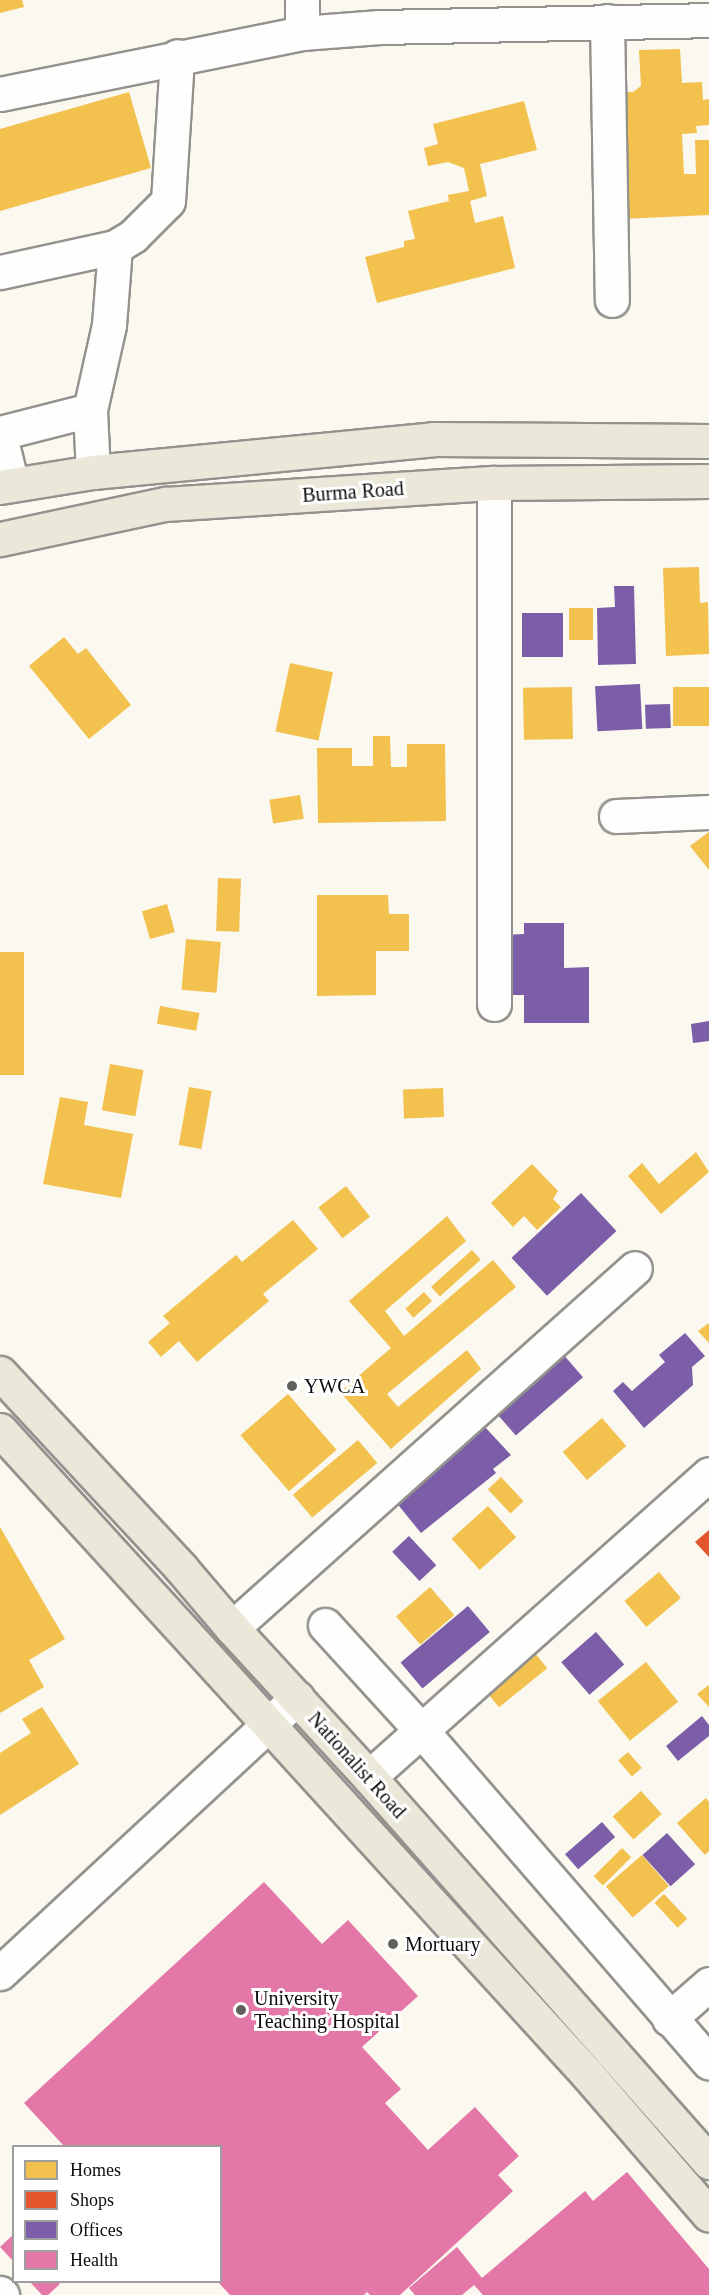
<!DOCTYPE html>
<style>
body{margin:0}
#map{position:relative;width:709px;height:2295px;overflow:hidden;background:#faf8ef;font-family:"Times New Roman",serif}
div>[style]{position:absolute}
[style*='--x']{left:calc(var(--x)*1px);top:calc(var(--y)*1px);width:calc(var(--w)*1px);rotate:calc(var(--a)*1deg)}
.homes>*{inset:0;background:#f2c14e;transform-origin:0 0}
.shops>*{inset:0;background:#e4572e}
.offices>*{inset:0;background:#7b5ea7;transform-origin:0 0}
.health>*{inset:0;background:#e377a8}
.roads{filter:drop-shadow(2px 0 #93928e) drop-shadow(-2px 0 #93928e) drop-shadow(0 2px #93928e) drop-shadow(0 -2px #93928e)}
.minor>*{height:33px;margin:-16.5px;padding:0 16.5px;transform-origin:16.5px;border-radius:16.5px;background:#fefefd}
.major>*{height:33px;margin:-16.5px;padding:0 16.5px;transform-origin:16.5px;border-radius:16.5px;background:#ebe8d9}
.dots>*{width:16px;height:16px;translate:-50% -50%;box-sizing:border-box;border:3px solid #fff;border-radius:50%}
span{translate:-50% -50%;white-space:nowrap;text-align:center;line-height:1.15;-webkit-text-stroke:6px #fff;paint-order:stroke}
.street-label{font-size:20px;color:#0c0c0c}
.poi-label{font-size:20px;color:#0c0c0c}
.left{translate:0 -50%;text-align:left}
.legend{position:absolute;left:12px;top:2145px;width:210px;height:138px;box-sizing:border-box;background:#fff;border:2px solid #9e9e9e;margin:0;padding:8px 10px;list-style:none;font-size:18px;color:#0c0c0c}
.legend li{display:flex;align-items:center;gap:12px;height:30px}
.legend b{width:30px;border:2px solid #9e9e9e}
</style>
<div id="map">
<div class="homes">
<div style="clip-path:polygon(0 0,22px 0,24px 7px,0 13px)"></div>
<div style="clip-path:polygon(680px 49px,682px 83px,702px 82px,703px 100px,709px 99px,709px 125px,696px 126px,697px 133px,682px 134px,684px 174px,696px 174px,695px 140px,709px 140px,709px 215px,621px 219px,616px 93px,633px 92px,641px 86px,639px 50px)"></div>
<div style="clip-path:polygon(129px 92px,151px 168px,0 211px,0 129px)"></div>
<div style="clip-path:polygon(524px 101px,537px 150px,480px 164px,487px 196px,470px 201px,475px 223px,503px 216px,515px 268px,377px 303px,365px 257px,404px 247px,404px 241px,415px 239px,408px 211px,449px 201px,448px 195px,469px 191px,464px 168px,448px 162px,428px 166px,424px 148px,438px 144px,433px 124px)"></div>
<div style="clip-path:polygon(699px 567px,700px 603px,708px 602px,709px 654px,666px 656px,663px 568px)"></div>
<div style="left:569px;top:608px;width:24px;height:32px"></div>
<div style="clip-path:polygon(64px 637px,78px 654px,86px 648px,131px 705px,89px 739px,29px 666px)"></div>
<div style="left:290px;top:663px;width:44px;height:70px;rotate:12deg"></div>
<div style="left:572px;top:687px;width:52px;height:49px;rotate:89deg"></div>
<div style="left:709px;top:687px;width:39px;height:36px;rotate:90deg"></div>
<div style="clip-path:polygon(373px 736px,390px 736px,391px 767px,407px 767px,407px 744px,445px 744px,446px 821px,318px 823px,317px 748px,352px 748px,352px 766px,373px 766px)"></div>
<div style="left:300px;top:795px;width:24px;height:31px;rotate:81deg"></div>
<div style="clip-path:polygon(709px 832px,709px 870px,690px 846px)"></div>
<div style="left:218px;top:878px;width:23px;height:53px;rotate:2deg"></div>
<div style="clip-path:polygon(317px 895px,388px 895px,389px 914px,409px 914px,409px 951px,376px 951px,376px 995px,317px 996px)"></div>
<div style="left:167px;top:904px;width:29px;height:26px;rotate:74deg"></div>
<div style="left:186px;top:939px;width:35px;height:51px;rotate:5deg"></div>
<div style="left:0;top:952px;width:24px;height:123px"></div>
<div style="left:160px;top:1006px;width:40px;height:18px;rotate:10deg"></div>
<div style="left:110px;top:1064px;width:34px;height:47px;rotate:10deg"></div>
<div style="left:189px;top:1087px;width:23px;height:59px;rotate:10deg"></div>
<div style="left:443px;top:1088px;width:29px;height:40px;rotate:88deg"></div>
<div style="clip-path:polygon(60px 1097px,88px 1102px,84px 1125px,133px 1134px,121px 1198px,43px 1184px)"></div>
<div style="clip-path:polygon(696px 1152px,709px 1172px,661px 1214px,628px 1176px,642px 1163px,659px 1184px)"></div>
<div style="clip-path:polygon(532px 1164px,558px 1191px,553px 1199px,561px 1207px,537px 1230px,524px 1216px,513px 1227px,491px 1203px)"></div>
<div style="left:346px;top:1186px;width:39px;height:35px;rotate:52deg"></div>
<div style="clip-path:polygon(447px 1216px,466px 1241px,385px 1311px,404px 1336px,493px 1260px,516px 1287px,387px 1394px,398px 1407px,467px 1350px,481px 1369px,391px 1449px,340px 1392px,391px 1348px,349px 1301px)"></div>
<div style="clip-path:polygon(293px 1220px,318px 1249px,263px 1294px,269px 1301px,197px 1362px,179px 1341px,161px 1357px,148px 1342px,170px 1323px,163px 1316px,236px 1255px,242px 1262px)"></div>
<div style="left:472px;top:1250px;width:13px;height:55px;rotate:48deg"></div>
<div style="left:424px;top:1292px;width:12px;height:25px;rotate:48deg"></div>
<div style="clip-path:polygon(709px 1323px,709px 1343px,698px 1331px)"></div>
<div style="left:288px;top:1394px;width:74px;height:63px;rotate:49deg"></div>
<div style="left:602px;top:1418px;width:37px;height:52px;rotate:49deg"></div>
<div style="left:358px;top:1440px;width:30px;height:85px;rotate:50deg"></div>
<div style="left:501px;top:1477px;width:33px;height:18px;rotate:47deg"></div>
<div style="left:488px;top:1506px;width:42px;height:49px;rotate:48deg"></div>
<div style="clip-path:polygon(0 1527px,65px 1639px,29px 1660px,44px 1687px,0 1713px)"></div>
<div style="left:659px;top:1572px;width:34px;height:45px;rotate:50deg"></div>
<div style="left:430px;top:1587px;width:37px;height:45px;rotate:49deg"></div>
<div style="left:534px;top:1652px;width:21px;height:62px;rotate:51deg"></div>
<div style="left:646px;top:1662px;width:51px;height:62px;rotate:51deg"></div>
<div style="clip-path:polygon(709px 1685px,709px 1707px,697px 1694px)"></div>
<div style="clip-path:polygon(42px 1707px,79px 1764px,0 1815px,0 1753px,31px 1733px,22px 1719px)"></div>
<div style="left:628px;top:1752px;width:21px;height:13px;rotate:49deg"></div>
<div style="left:641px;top:1791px;width:31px;height:38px;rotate:48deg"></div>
<div style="clip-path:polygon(706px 1798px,709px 1802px,709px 1851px,705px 1855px,677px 1823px)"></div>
<div style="left:622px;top:1848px;width:13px;height:40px;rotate:45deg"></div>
<div style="left:642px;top:1855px;width:41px;height:48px;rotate:49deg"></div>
<div style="left:664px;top:1894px;width:34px;height:13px;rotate:47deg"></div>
</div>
<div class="shops">
<div style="clip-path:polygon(709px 1530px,709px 1557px,695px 1542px)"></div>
</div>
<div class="offices">
<div style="clip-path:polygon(614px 586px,634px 586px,636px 664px,598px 665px,597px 608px,615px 607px)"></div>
<div style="left:522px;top:613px;width:41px;height:44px"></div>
<div style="left:640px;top:684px;width:45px;height:45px;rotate:87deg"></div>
<div style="left:670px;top:704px;width:24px;height:25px;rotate:88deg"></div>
<div style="clip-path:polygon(524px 923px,564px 923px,564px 968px,589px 967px,589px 1023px,524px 1023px,524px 995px,506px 995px,505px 935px,524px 934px)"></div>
<div style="clip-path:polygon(709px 1021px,709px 1041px,693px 1043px,691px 1024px)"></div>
<div style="left:581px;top:1193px;width:52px;height:95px;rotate:47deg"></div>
<div style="clip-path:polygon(685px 1333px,705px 1356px,692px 1367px,693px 1385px,644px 1428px,613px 1391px,623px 1382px,632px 1391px,665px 1362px,659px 1355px)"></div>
<div style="left:562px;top:1353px;width:32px;height:89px;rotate:49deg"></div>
<div style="clip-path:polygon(485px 1427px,511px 1455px,493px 1469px,496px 1473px,421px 1533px,395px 1501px)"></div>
<div style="left:409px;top:1536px;width:40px;height:23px;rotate:47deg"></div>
<div style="left:468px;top:1606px;width:34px;height:88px;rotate:50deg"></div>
<div style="left:596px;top:1632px;width:43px;height:46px;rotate:49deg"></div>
<div style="clip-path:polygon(702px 1716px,709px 1725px,709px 1736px,678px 1761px,666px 1746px)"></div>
<div style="left:602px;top:1822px;width:20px;height:49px;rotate:49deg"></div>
<div style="left:667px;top:1833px;width:42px;height:33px;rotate:48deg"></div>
</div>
<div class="health">
<div style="clip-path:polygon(264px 1882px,322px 1944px,348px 1920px,418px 1996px,362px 2047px,401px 2089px,385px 2103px,428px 2150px,475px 2107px,519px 2156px,498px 2175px,513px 2191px,400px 2295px,370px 2295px,367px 2292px,364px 2295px,230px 2295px,218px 2282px,220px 2282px,220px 2146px,64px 2146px,24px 2103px)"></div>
<div style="clip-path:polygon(627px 2172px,709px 2269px,709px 2295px,483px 2295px,474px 2285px,462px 2295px,415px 2295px,409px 2288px,457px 2247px,482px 2278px,585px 2191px,593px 2201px)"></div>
<div style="clip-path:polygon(14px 2234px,14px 2262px,0 2247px)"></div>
<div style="clip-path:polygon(30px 2282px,58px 2282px,60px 2284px,48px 2295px,42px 2295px)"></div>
</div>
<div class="roads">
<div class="minor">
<div style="--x:302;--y:0;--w:33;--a:90"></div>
<div style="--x:607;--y:21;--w:279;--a:89"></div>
<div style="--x:0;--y:94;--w:308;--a:-11.4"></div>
<div style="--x:302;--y:33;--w:78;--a:-4.4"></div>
<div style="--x:380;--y:27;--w:329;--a:-1.2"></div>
<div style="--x:0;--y:272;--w:118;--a:-12.3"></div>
<div style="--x:0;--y:433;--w:93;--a:-14.3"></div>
<div style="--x:0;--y:436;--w:50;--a:76.2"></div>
<div style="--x:93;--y:472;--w:62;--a:-92.8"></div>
<div style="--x:90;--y:410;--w:87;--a:-77.4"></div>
<div style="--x:109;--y:325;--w:78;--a:-85.6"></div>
<div style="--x:115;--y:247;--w:21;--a:-31"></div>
<div style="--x:133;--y:236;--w:49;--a:-45"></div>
<div style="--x:168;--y:201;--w:145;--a:-86.4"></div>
<div style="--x:616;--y:816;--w:93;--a:-2.5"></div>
<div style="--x:494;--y:1004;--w:521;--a:-90"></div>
<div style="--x:325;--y:1625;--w:142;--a:47.6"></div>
<div style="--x:421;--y:1730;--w:440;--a:49.1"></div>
<div style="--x:232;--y:1628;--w:540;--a:-41.77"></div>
<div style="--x:369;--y:1777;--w:455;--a:-41.7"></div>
<div style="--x:0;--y:1973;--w:405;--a:-42.8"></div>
<div style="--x:669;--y:2019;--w:53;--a:-41.2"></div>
<div style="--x:0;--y:2293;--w:3;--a:45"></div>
</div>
<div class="major">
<div style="--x:0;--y:487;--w:94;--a:-9.2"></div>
<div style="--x:93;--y:472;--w:342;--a:-5.5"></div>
<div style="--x:433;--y:439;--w:276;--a:0.4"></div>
<div style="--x:0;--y:539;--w:169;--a:-12"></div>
<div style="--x:165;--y:504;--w:330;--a:-3.7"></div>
<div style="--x:494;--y:483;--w:215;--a:-0.5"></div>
<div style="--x:0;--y:1373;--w:266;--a:47.1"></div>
<div style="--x:181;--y:1568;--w:79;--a:49.6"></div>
<div style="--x:232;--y:1628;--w:202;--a:47.4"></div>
<div style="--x:369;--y:1777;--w:514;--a:48.55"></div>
<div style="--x:0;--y:1430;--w:871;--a:47.65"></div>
<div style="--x:587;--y:2074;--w:186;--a:49.1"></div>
</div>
</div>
<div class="dots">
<div style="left:292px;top:1386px;background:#5f5f5b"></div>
<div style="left:393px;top:1944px;background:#5f5f5b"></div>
<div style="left:241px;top:2010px;background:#5f5f5b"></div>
</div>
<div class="street-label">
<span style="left:353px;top:492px;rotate:-4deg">Burma Road</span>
<span style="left:357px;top:1765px;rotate:48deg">Nationalist Road</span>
</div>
<div class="poi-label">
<span class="left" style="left:304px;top:1386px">YWCA</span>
<span class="left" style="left:405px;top:1944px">Mortuary</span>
<span class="left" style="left:254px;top:2010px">University<br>Teaching Hospital</span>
</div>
<ul class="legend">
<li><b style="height:16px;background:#f2c14e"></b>Homes</li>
<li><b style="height:16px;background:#e4572e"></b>Shops</li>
<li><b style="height:16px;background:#7b5ea7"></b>Offices</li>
<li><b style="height:16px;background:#e377a8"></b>Health</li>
</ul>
</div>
